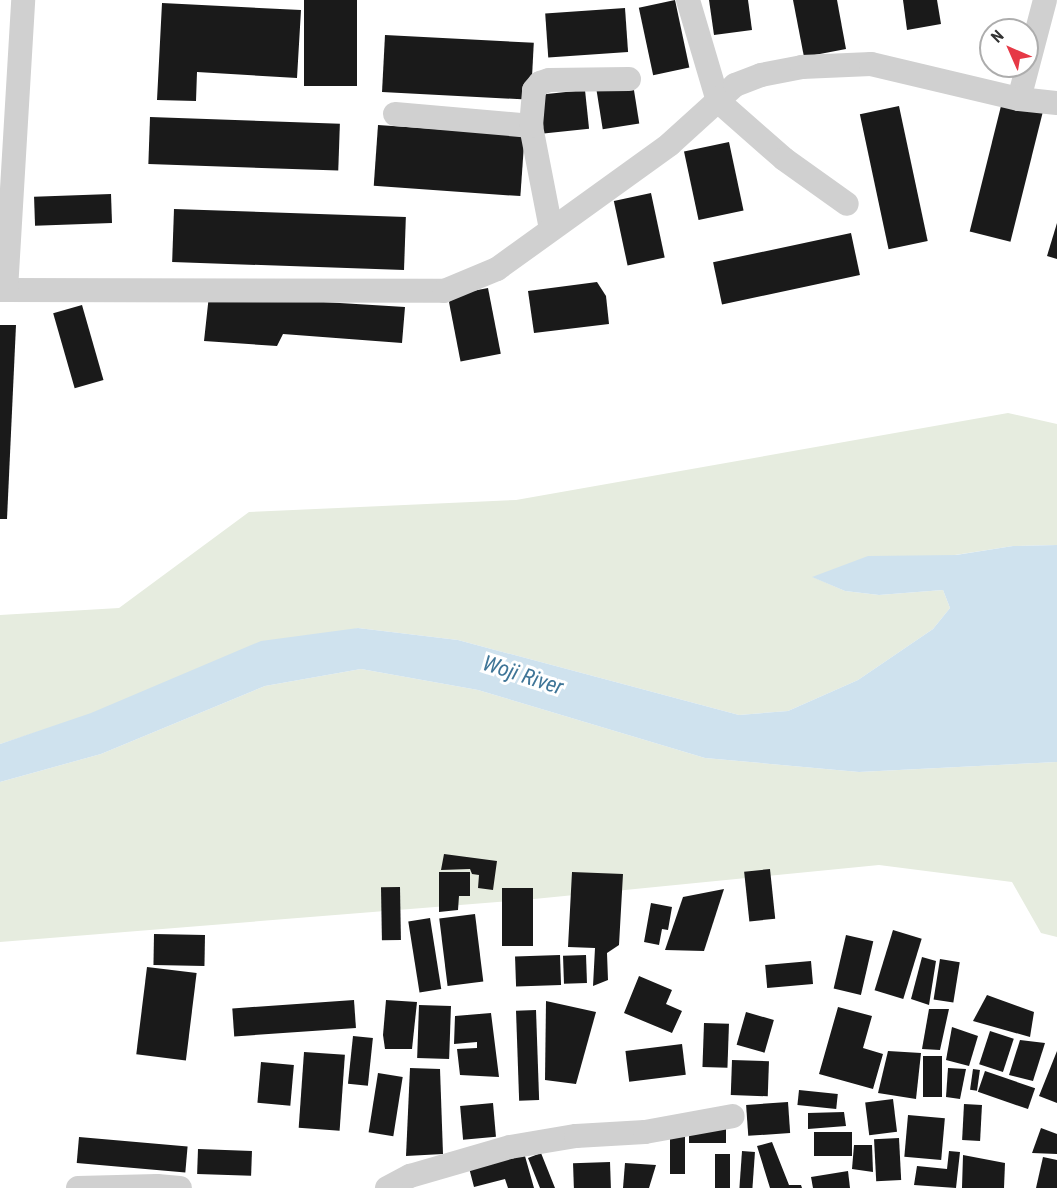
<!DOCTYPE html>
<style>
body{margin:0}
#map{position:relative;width:1057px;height:1188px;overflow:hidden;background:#fff;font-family:"Roboto Condensed",sans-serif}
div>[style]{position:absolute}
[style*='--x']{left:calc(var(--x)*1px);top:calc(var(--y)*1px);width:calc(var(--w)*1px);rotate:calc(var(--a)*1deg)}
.green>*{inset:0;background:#e6ecdf}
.water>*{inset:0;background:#cfe2ee}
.building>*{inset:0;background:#1a1a1a;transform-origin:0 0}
.minor>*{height:24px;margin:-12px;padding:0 12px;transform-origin:12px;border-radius:12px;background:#d0d0d0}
span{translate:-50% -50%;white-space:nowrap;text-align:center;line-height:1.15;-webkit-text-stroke:6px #fff;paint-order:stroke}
.water-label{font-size:22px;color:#3f7597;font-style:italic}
.north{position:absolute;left:979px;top:18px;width:60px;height:60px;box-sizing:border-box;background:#fff;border:2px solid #adadad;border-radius:50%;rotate:315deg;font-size:16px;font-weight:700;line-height:24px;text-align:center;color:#333}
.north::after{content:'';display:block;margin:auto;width:21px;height:27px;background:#e63946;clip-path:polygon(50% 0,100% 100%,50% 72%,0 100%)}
</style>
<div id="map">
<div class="green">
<div style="clip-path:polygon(1008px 413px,1057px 424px,1057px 545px,1013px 546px,813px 577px,845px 591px,879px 595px,943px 590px,950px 608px,933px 629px,858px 680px,788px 711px,739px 715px,458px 640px,358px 628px,0 744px,0 615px,119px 608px,249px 512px,516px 500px)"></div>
<div style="clip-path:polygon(361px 669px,478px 690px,705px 758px,859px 772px,1057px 762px,1057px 937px,1041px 933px,1012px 882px,879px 865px,534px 899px,0 942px,0 782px,101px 754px,265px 686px)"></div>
</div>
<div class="water">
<div style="clip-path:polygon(1057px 545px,1057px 762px,859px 772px,705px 758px,478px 690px,361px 669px,265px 686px,101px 754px,0 782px,0 744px,91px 713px,261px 641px,358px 628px,458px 640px,739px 715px,788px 711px,858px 680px,933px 629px,950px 608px,943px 590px,879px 595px,845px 591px,812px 577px,868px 556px,956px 555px,1013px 546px)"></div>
</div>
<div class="building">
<div style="left:304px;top:0;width:53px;height:86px"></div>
<div style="left:675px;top:0;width:69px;height:37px;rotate:78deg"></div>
<div style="clip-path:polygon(709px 0,748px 0,752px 30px,714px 35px)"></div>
<div style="clip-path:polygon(793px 0,837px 0,846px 49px,804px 57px)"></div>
<div style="clip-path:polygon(903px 0,937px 0,941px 24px,907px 30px)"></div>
<div style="clip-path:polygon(162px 3px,301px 10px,297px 78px,197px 72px,196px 101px,157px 100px)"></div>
<div style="left:625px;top:8px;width:44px;height:80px;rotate:86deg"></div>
<div style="left:385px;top:35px;width:149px;height:57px;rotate:3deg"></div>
<div style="left:633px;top:84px;width:40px;height:37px;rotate:81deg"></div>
<div style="left:1006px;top:86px;width:42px;height:150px;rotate:14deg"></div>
<div style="left:585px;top:90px;width:39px;height:48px;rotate:84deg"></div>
<div style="left:899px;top:106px;width:138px;height:40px;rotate:78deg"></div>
<div style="left:150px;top:117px;width:190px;height:47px;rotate:2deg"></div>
<div style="left:378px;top:125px;width:147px;height:61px;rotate:4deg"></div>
<div style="left:729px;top:142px;width:70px;height:46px;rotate:78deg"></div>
<div style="left:651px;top:193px;width:66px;height:38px;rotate:78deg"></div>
<div style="left:111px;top:194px;width:29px;height:77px;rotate:88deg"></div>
<div style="left:174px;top:209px;width:232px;height:53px;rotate:2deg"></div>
<div style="clip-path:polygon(1057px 223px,1057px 259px,1047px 256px)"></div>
<div style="left:851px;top:233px;width:43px;height:141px;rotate:78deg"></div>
<div style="clip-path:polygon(597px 282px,606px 296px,609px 324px,534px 333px,528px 291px)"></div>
<div style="left:488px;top:288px;width:67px;height:41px;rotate:79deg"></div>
<div style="clip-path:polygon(209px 295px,405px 307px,402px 343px,283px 334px,277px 346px,204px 341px)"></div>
<div style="left:82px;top:305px;width:78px;height:30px;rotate:74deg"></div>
<div style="clip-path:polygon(0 325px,16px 325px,7px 519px,0 519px)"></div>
<div style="clip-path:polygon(444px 854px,497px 861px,493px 890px,478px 888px,479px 875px,472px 874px,470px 869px,441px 870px)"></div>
<div style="left:770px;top:869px;width:50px;height:26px;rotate:84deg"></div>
<div style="clip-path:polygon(439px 872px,470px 872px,470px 896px,459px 896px,458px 910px,439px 912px)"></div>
<div style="clip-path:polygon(572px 872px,623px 874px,619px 945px,607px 953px,608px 980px,593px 986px,595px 948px,568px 947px)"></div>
<div style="left:400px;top:887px;width:53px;height:19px;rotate:89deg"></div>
<div style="left:533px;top:888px;width:58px;height:31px;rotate:90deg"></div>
<div style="clip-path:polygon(724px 889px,704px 951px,665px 950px,683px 897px)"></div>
<div style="clip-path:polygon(651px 903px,672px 907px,668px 930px,662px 929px,659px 945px,644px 942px)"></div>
<div style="left:475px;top:914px;width:68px;height:36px;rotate:83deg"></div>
<div style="left:430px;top:918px;width:72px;height:22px;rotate:81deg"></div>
<div style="left:893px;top:930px;width:30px;height:63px;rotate:17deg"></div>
<div style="left:154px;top:934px;width:51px;height:31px;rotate:1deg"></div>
<div style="left:846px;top:935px;width:28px;height:55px;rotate:13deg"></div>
<div style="left:560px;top:955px;width:30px;height:45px;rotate:88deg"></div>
<div style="left:586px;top:955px;width:28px;height:23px;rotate:88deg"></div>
<div style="clip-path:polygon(922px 957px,936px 961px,929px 1005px,911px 999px)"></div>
<div style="left:940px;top:959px;width:20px;height:41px;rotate:9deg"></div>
<div style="left:811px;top:961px;width:23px;height:46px;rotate:85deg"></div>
<div style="left:147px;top:967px;width:50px;height:88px;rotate:7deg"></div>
<div style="clip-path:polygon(639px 976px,672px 990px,666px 1004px,682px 1011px,672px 1033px,624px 1013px)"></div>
<div style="clip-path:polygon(987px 995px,1034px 1012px,1030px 1037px,973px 1021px)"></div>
<div style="left:354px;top:1000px;width:28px;height:122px;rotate:86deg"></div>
<div style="clip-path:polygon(386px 1000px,417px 1002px,412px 1049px,385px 1049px,383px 1035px)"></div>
<div style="clip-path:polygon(546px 1001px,596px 1012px,576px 1084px,545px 1080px)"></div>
<div style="left:419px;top:1005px;width:32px;height:53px;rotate:2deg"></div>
<div style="clip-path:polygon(838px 1007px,872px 1016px,863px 1048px,883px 1054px,873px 1089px,819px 1074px)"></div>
<div style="clip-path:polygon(929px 1009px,949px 1009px,940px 1050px,922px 1049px)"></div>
<div style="left:536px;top:1010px;width:90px;height:20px;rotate:88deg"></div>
<div style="left:746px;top:1012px;width:29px;height:34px;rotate:16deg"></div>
<div style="clip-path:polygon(491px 1013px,499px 1077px,460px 1075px,457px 1049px,477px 1048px,477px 1042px,454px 1044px,455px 1016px)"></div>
<div style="left:704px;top:1023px;width:25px;height:44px;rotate:2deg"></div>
<div style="clip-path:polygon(952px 1027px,978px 1036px,969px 1066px,946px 1060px)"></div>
<div style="left:990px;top:1031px;width:25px;height:35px;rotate:18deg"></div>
<div style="left:353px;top:1036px;width:20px;height:48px;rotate:6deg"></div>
<div style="clip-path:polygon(1020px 1040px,1045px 1043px,1033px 1081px,1009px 1075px)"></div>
<div style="left:682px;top:1044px;width:31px;height:57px;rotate:83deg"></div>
<div style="clip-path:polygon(888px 1051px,921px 1053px,916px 1099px,878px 1093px)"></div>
<div style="clip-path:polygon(1057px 1051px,1057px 1103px,1039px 1096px)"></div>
<div style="left:304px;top:1052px;width:41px;height:76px;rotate:4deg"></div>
<div style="left:923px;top:1056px;width:19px;height:41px"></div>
<div style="left:732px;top:1060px;width:37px;height:35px;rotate:2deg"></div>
<div style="left:261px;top:1062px;width:33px;height:41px;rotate:5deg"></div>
<div style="clip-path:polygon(410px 1068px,440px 1069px,443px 1154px,406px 1156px)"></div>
<div style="clip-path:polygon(948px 1068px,966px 1069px,960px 1099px,946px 1097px)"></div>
<div style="left:973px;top:1069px;width:7px;height:21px;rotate:8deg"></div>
<div style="left:985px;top:1071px;width:53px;height:22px;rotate:19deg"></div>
<div style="left:378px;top:1073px;width:25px;height:60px;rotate:9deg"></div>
<div style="left:799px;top:1090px;width:39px;height:15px;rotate:6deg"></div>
<div style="left:893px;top:1099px;width:33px;height:28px;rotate:83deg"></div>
<div style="left:788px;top:1102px;width:31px;height:42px;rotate:86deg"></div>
<div style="left:493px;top:1103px;width:34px;height:33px;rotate:85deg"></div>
<div style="left:964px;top:1104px;width:18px;height:36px;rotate:3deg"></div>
<div style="clip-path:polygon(844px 1112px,846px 1126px,808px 1129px,808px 1113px)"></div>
<div style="left:908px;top:1115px;width:37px;height:42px;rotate:5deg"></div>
<div style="left:726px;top:1127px;width:16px;height:37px;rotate:90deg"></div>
<div style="clip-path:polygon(1041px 1128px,1057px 1134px,1057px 1154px,1032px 1153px)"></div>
<div style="left:814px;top:1132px;width:38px;height:24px"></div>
<div style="left:670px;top:1135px;width:15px;height:39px"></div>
<div style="left:79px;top:1137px;width:109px;height:26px;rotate:5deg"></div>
<div style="left:899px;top:1138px;width:42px;height:25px;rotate:87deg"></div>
<div style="clip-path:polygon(772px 1142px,789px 1185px,801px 1185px,802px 1188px,770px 1188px,757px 1146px)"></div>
<div style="clip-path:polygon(854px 1145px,872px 1145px,873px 1172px,852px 1169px)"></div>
<div style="left:198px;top:1149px;width:54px;height:25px;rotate:2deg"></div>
<div style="clip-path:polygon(523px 1149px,534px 1188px,508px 1188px,505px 1179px,474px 1187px,468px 1164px)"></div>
<div style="left:742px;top:1151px;width:13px;height:37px;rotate:4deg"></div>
<div style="clip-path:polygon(949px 1151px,960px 1152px,956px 1188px,914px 1185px,917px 1166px,947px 1169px)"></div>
<div style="clip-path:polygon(541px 1153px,555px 1188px,540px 1188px,528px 1158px)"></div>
<div style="left:730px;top:1154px;width:34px;height:15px;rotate:90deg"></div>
<div style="clip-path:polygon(963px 1155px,1005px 1163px,1004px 1188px,962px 1188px)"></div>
<div style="clip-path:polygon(1043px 1157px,1057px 1160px,1057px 1188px,1036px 1188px)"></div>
<div style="left:610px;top:1162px;width:26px;height:37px;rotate:88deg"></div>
<div style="clip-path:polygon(625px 1163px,656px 1165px,649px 1188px,623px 1188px)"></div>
<div style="clip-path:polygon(848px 1171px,850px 1188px,813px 1188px,811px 1177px)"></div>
</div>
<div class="minor">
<div style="--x:688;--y:0;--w:105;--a:73.5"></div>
<div style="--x:718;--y:101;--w:88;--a:41.3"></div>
<div style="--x:784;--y:159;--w:77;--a:35.5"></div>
<div style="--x:1019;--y:99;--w:102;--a:-75.3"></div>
<div style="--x:395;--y:114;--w:137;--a:5"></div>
<div style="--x:551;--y:229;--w:105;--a:-101"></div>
<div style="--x:531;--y:126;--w:36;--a:-85"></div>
<div style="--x:534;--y:90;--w:9;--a:-49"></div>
<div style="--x:540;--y:83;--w:9;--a:-18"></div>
<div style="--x:549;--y:80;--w:80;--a:-0.7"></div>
<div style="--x:0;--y:290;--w:444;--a:0.1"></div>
<div style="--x:444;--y:291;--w:57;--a:-22.5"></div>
<div style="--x:497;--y:269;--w:213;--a:-35.8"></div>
<div style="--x:670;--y:144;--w:88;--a:-42.2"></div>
<div style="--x:735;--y:85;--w:28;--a:-21"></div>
<div style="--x:761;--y:75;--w:42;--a:-11"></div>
<div style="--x:802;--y:67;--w:69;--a:-2.5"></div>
<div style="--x:871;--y:64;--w:152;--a:13.3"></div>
<div style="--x:1019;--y:99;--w:38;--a:6"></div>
<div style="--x:6;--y:290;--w:290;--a:-86.6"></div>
<div style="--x:78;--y:1188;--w:79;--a:-1.5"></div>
<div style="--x:157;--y:1186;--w:23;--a:5"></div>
<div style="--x:387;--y:1188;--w:26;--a:-28"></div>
<div style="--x:410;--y:1176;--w:104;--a:-16.2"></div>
<div style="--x:510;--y:1147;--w:67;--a:-9.5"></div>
<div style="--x:576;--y:1136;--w:69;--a:-3.3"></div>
<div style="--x:645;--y:1132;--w:89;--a:-10.3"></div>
</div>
<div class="water-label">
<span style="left:523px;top:675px;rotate:18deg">Woji River</span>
</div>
<div class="north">N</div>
</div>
